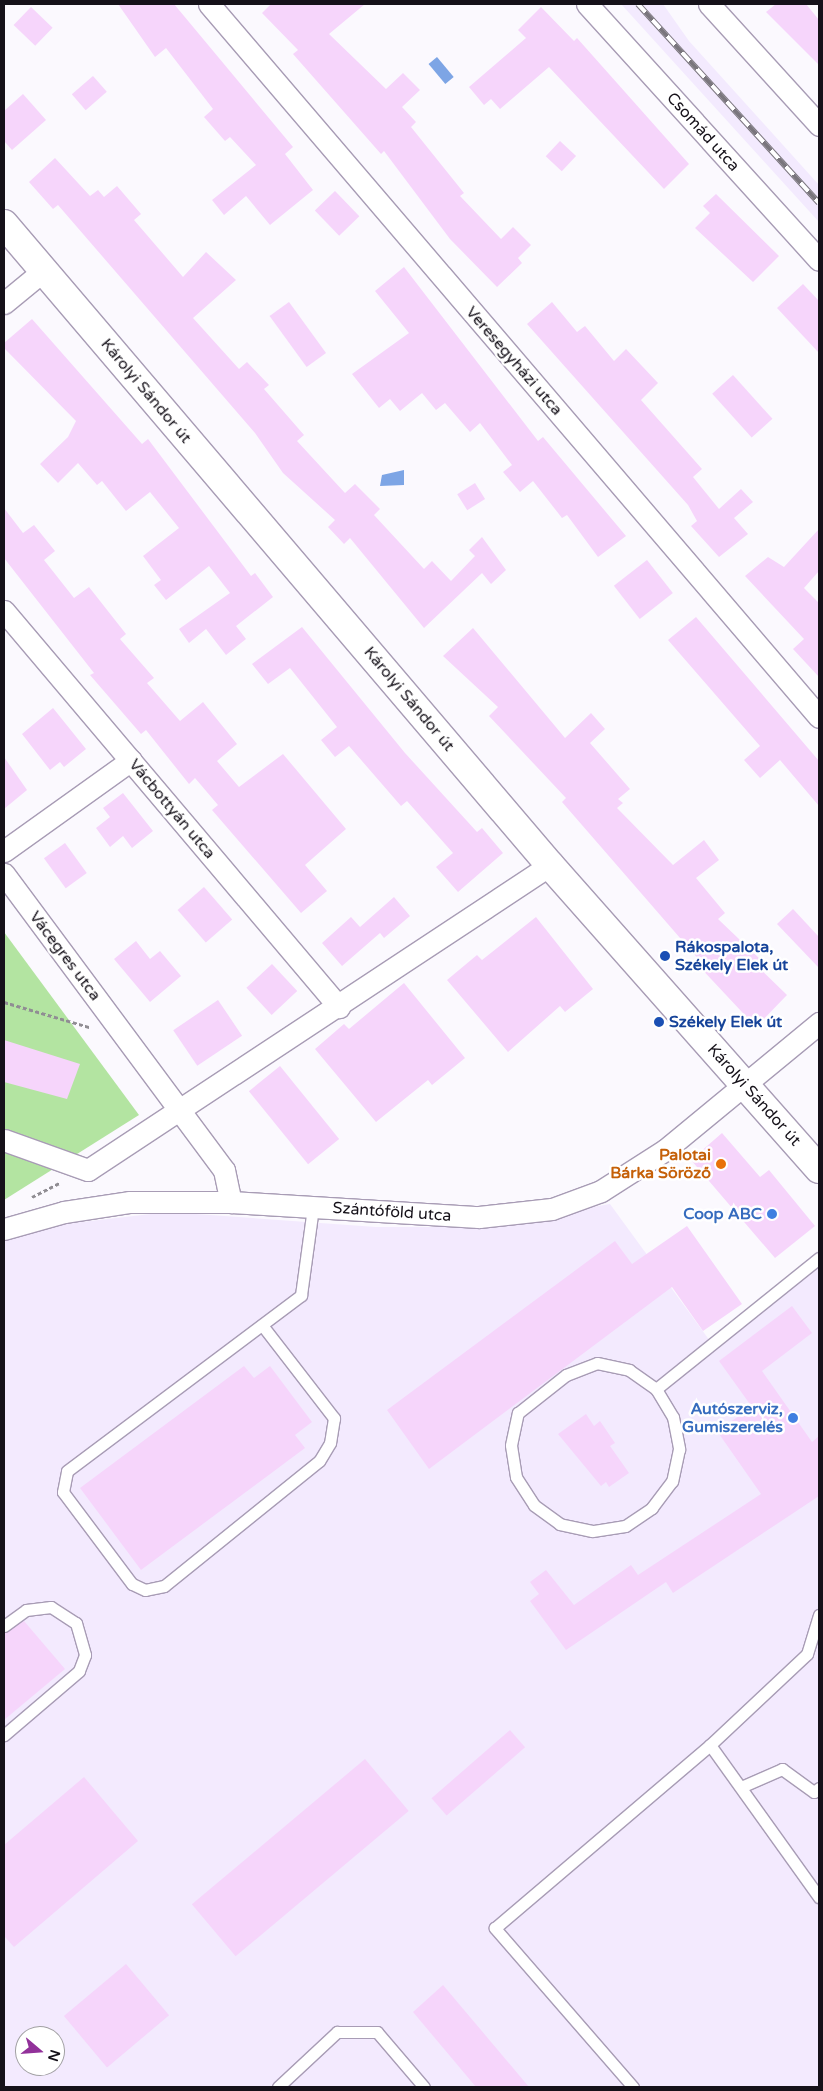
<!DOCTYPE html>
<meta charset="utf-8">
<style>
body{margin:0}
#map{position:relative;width:823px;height:2091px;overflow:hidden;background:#fbf9fe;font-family:"Varela Round",sans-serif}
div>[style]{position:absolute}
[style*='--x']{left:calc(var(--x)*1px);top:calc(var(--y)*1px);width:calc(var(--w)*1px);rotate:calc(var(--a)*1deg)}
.built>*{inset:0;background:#f3eafe}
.green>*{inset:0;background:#b3e4a1}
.water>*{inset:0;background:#7da5e5;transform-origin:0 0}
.building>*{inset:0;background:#f6d5fb;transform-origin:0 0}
.path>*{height:3px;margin-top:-1.5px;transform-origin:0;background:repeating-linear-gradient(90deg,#908d93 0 4px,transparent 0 6.5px)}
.roads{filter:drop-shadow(1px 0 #a89cb5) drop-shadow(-1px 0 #a89cb5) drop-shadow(0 1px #a89cb5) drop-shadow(0 -1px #a89cb5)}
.lane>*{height:11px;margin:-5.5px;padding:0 5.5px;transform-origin:5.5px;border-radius:5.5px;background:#fff}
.street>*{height:21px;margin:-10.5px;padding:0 10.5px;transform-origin:10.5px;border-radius:10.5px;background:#fff}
.secondary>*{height:28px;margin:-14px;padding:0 14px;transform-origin:14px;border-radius:14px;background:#fff}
.rail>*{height:5.5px;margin-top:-2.75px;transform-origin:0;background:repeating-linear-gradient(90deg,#fff 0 11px,#7a767d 0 22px);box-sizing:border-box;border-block:1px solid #7a767d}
.dots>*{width:14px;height:14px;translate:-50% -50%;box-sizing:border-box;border:2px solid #fff;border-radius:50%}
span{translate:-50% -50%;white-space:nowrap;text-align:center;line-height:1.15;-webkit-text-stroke:5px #fff;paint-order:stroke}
.street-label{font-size:16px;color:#151119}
.transit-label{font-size:16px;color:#164399;font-weight:700}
.left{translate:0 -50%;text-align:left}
.food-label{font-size:16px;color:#c56008;font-weight:700}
.right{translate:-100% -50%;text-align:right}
.shop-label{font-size:16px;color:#366cbe;font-weight:700}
.frame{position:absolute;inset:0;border:5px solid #151119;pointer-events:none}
.north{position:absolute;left:15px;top:2026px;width:50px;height:50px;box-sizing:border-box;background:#fff;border:1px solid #a1a0a3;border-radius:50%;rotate:108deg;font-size:14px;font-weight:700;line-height:20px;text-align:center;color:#151119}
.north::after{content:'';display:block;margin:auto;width:18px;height:22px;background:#92319a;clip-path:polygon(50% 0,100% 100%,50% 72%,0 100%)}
</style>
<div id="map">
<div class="built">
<div style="clip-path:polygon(621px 4px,663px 4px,689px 41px,819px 185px,819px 222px)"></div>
<div style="clip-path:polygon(evenodd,610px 1204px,710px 1341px,819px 1252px,819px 2087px,4px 2087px,4px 1239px,56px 1225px,168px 1212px,376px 1227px,476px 1227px,610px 1204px,25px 2036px,55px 2036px,55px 2066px,25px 2066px,25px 2036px)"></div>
</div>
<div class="green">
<div style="clip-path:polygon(4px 932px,139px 1115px,4px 1200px)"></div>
</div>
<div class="water">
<div style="left:437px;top:57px;width:26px;height:11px;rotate:50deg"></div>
<div style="clip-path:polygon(404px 470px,404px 485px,380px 486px,382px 475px)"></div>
</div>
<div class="building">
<div style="clip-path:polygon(118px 4px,174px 4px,293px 147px,285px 154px,313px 190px,270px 225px,246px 196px,224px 215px,212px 200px,256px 165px,230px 137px,225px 141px,204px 117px,213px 109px,166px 48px,155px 57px)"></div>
<div style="clip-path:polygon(271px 4px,365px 4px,329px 34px,386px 89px,403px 73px,420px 90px,402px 107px,416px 122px,411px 127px,464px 193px,460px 196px,501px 239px,513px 227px,531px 245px,518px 258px,522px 263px,497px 287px,450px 239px,384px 151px,381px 154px,293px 54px,298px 50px,262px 13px)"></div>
<div style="clip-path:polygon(776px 4px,806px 4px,819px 20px,819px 65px,766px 12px)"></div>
<div style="left:31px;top:7px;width:30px;height:25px;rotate:44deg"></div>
<div style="clip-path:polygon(541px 7px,574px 41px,577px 38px,689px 164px,664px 189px,549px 67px,500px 109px,491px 99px,484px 105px,469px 87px,526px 38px,518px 30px)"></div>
<div style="left:93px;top:76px;width:21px;height:28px;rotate:49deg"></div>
<div style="clip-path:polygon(23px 94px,46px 120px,12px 150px,4px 141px,4px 111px)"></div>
<div style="left:560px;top:141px;width:22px;height:21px;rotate:43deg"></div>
<div style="clip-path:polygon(55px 158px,90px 196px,98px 190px,104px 197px,117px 186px,141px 214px,134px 220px,183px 277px,206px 252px,236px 280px,193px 318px,239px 369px,247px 362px,269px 385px,264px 389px,304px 435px,297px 441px,345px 493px,355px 484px,380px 509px,374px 515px,424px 569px,432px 561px,451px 581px,475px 556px,469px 550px,482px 537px,506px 570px,491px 584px,482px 573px,424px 628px,350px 538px,344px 544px,328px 527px,335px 520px,283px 473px,255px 433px,58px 205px,53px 209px,29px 182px)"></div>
<div style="left:335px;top:191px;width:35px;height:28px;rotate:46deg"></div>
<div style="clip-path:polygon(716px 194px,779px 256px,753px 282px,695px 228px,710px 213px,703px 206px)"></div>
<div style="clip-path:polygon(404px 267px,538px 441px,543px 437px,626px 536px,598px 557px,567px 515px,562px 518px,533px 481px,520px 492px,503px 472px,512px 465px,480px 423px,470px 432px,445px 403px,436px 410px,422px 393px,400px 411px,390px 399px,379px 408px,352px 374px,409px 333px,375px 291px)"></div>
<div style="clip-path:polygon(803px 284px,819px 301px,819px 353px,777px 308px)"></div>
<div style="left:289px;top:302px;width:63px;height:24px;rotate:54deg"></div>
<div style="clip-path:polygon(552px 302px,577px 332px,585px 326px,614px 361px,626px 349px,658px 383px,641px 400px,702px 469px,693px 477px,719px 509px,741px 489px,753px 502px,734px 518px,748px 534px,719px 557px,691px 526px,697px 521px,688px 505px,527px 324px)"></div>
<div style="clip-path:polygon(32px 319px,142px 444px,148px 439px,251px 576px,255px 573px,273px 597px,236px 626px,246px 639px,226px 655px,206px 629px,189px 643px,179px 629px,230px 593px,209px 566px,166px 600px,154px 585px,161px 580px,143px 556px,179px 528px,150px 492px,126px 511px,102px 481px,97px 485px,78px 463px,58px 483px,40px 464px,68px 437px,76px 421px,4px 348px,4px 343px)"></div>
<div style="left:733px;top:375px;width:59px;height:28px;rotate:48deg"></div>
<div style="left:475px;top:483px;width:19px;height:21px;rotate:58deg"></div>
<div style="clip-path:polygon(4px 508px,23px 533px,34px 525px,55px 551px,44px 560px,74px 598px,89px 587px,126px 634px,120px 639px,154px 678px,147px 683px,180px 721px,203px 702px,237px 744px,217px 761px,239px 787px,283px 754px,346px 829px,305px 865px,327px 891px,301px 913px,212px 810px,218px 805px,195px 778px,189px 784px,146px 730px,141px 734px,90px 675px,94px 673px,4px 558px)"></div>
<div style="clip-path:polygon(819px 529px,819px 571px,804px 588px,819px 603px,819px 677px,793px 649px,804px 639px,745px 576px,768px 557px,784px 567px)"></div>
<div style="left:647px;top:560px;width:42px;height:42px;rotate:52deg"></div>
<div style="clip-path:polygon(696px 617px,819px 761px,819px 806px,780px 760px,760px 778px,744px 760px,760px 746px,668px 640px)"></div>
<div style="clip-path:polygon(302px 627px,405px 753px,477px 832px,482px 828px,503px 853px,458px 892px,436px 867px,453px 853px,407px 801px,401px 806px,349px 746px,335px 757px,321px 740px,337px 727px,290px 668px,268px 684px,252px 664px)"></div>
<div style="clip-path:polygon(473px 628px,565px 738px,591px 713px,605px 729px,590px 743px,630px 789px,618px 799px,623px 803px,617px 808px,673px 865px,704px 840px,719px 860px,696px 878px,725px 913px,718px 919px,761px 960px,756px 965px,787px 995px,756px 1027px,697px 964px,700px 961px,562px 802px,566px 798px,489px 716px,498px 707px,443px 656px)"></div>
<div style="clip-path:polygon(53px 708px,86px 749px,64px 767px,60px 762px,50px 770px,22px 734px)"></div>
<div style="clip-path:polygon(4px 757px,27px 790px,4px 809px)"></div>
<div style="clip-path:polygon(123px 793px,153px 831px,132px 848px,123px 836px,110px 847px,96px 828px,110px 817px,103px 808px)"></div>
<div style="left:65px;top:843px;width:37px;height:26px;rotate:54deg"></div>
<div style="left:204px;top:887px;width:43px;height:35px;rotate:49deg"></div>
<div style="clip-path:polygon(394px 897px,410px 916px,384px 938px,380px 933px,342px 966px,322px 943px,351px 917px,360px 927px)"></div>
<div style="clip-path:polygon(793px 909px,819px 937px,819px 968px,777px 924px)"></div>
<div style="clip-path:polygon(536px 917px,593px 989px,565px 1012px,560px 1006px,508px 1052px,447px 980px,477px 955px,482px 960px)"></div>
<div style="clip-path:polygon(136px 941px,150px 959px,160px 951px,181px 976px,150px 1002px,114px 959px)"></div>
<div style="left:272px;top:964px;width:37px;height:35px;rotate:47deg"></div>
<div style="clip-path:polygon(404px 983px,465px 1058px,432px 1085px,428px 1080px,376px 1122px,315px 1049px,344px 1024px,349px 1029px)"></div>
<div style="left:218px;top:1000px;width:43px;height:54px;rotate:56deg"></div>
<div style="clip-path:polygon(4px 1040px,80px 1064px,67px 1099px,4px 1082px)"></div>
<div style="left:280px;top:1066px;width:94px;height:40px;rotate:51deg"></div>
<div style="clip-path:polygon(722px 1133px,760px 1177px,769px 1170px,815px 1226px,775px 1258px,691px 1160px)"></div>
<div style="clip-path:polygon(687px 1226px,742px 1304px,703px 1331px,672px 1287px,429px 1469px,387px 1410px,615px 1241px,632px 1264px)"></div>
<div style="clip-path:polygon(792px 1306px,812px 1333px,762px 1371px,812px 1442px,819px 1436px,819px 1496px,673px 1593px,666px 1582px,566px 1650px,530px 1601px,539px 1594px,530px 1582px,546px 1570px,574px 1605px,631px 1565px,638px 1575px,761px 1494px,717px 1431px,752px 1407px,719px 1361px)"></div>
<div style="clip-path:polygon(244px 1366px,254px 1378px,270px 1366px,312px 1422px,295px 1435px,305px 1448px,141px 1570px,80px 1488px)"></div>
<div style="clip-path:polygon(586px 1414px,594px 1426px,600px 1421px,615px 1443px,610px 1446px,629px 1473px,609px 1487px,606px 1482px,601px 1486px,558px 1434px)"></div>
<div style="clip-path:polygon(24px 1621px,65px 1669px,4px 1720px,4px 1634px)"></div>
<div style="left:510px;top:1730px;width:23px;height:104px;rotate:49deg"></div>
<div style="left:365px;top:1759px;width:68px;height:226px;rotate:50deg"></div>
<div style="clip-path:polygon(84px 1777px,138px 1841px,14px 1947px,4px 1936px,4px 1845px)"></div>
<div style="left:126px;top:1964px;width:67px;height:81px;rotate:50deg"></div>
<div style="clip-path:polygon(443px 1985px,529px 2087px,476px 2087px,413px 2012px)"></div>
</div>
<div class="path">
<div style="--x:4;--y:1002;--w:89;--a:16.4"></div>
<div style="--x:32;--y:1197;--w:31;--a:-27"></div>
</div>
<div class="roads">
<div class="lane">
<div style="--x:262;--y:1325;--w:118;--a:52.3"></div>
<div style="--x:334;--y:1418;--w:25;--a:99"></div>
<div style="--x:330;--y:1443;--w:21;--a:121"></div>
<div style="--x:319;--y:1461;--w:199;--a:141.1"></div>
<div style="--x:164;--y:1586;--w:19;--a:168"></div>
<div style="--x:145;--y:1590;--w:14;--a:-155"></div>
<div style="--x:132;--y:1584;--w:115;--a:-126.9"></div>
<div style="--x:63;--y:1492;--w:21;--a:-79"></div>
<div style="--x:67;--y:1471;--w:293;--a:-36.9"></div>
<div style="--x:301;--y:1295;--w:89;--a:-82.2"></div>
<div style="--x:597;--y:1363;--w:33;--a:12"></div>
<div style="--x:629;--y:1370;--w:33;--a:35"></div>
<div style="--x:656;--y:1389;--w:33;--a:59"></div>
<div style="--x:673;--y:1417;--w:33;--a:79"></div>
<div style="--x:679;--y:1449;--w:33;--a:102"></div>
<div style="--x:672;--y:1481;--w:34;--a:127"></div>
<div style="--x:652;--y:1508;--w:32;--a:146"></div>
<div style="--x:625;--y:1526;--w:33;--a:171"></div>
<div style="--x:592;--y:1531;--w:33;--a:-168"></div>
<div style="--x:560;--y:1524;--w:32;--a:-144"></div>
<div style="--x:534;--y:1505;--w:33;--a:-123"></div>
<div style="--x:516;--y:1477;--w:32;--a:-99"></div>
<div style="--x:511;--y:1445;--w:33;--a:-78"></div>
<div style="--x:518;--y:1413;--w:61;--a:-38.4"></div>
<div style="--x:566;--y:1375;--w:33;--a:-21"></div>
<div style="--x:656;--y:1389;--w:209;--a:-38.8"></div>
<div style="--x:4;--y:1626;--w:27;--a:-36"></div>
<div style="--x:26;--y:1610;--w:25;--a:-7"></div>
<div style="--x:51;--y:1607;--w:30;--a:33"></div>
<div style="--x:76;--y:1623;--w:33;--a:74"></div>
<div style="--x:85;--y:1655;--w:17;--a:111"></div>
<div style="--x:79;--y:1671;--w:99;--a:139.5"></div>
<div style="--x:710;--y:1745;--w:133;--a:-43.2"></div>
<div style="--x:807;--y:1654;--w:41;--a:-72.9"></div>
<div style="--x:741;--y:1787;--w:45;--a:-23.7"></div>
<div style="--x:782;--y:1769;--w:39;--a:36"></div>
<div style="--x:814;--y:1792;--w:6;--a:-39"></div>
<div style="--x:278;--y:2087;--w:81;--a:-43"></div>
<div style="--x:337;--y:2032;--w:40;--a:0"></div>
<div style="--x:377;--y:2032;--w:72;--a:49.5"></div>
<div style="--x:633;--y:2087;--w:211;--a:-131"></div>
<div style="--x:495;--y:1928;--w:282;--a:-40.4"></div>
<div style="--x:710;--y:1745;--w:187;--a:54.4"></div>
</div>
<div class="street">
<div style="--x:209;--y:4;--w:938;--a:49.45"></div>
<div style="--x:587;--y:4;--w:345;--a:47.8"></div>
<div style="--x:709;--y:4;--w:164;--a:47.7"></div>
<div style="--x:4;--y:303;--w:50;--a:-39.4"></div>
<div style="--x:4;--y:611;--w:519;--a:49.77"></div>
<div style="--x:4;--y:851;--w:156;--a:-35.6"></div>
<div style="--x:4;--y:874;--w:369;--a:53.4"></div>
<div style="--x:224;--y:1170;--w:33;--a:78"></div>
<div style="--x:4;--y:1140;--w:89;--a:19.7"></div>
<div style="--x:88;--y:1170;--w:554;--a:-33.43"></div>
<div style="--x:4;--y:1229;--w:62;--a:-15.8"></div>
<div style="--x:64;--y:1212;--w:67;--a:-8.6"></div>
<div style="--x:130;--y:1202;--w:101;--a:0"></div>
<div style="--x:231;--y:1202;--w:248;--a:3.5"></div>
<div style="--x:479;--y:1217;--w:73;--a:-6.3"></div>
<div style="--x:552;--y:1209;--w:52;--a:-20.2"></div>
<div style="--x:601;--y:1191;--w:76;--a:-32.6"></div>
<div style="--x:665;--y:1150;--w:200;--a:-39.5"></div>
</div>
<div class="secondary">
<div style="--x:4;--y:224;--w:842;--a:49.58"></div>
<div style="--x:550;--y:865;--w:406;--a:48.5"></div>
</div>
</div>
<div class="rail">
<div style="--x:638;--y:4;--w:269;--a:47.7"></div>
</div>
<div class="dots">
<div style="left:665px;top:956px;background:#1a4fb4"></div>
<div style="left:659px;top:1022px;background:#1a4fb4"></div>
<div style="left:721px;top:1164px;background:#e8710a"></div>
<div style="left:772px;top:1214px;background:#3f7fe0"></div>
<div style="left:793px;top:1418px;background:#3f7fe0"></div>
</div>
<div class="street-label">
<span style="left:703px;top:132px;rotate:48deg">Csomád utca</span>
<span style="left:514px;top:361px;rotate:49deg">Veresegyházi utca</span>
<span style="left:146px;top:391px;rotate:50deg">Károlyi Sándor út</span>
<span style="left:409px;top:699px;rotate:50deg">Károlyi Sándor út</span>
<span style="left:172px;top:809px;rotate:50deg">Vácbottyán utca</span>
<span style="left:65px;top:956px;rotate:53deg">Vácegres utca</span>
<span style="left:754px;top:1095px;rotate:48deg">Károlyi Sándor út</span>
<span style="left:392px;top:1212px;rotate:4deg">Szántóföld utca</span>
</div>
<div class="transit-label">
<span class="left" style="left:675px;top:956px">Rákospalota,<br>Székely Elek út</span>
<span class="left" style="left:669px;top:1022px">Székely Elek út</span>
</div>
<div class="food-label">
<span class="right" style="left:711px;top:1164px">Palotai<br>Bárka Söröző</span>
</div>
<div class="shop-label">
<span class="right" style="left:762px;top:1214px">Coop ABC</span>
<span class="right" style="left:783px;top:1418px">Autószerviz,<br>Gumiszerelés</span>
</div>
<div class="frame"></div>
<div class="north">N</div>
</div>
